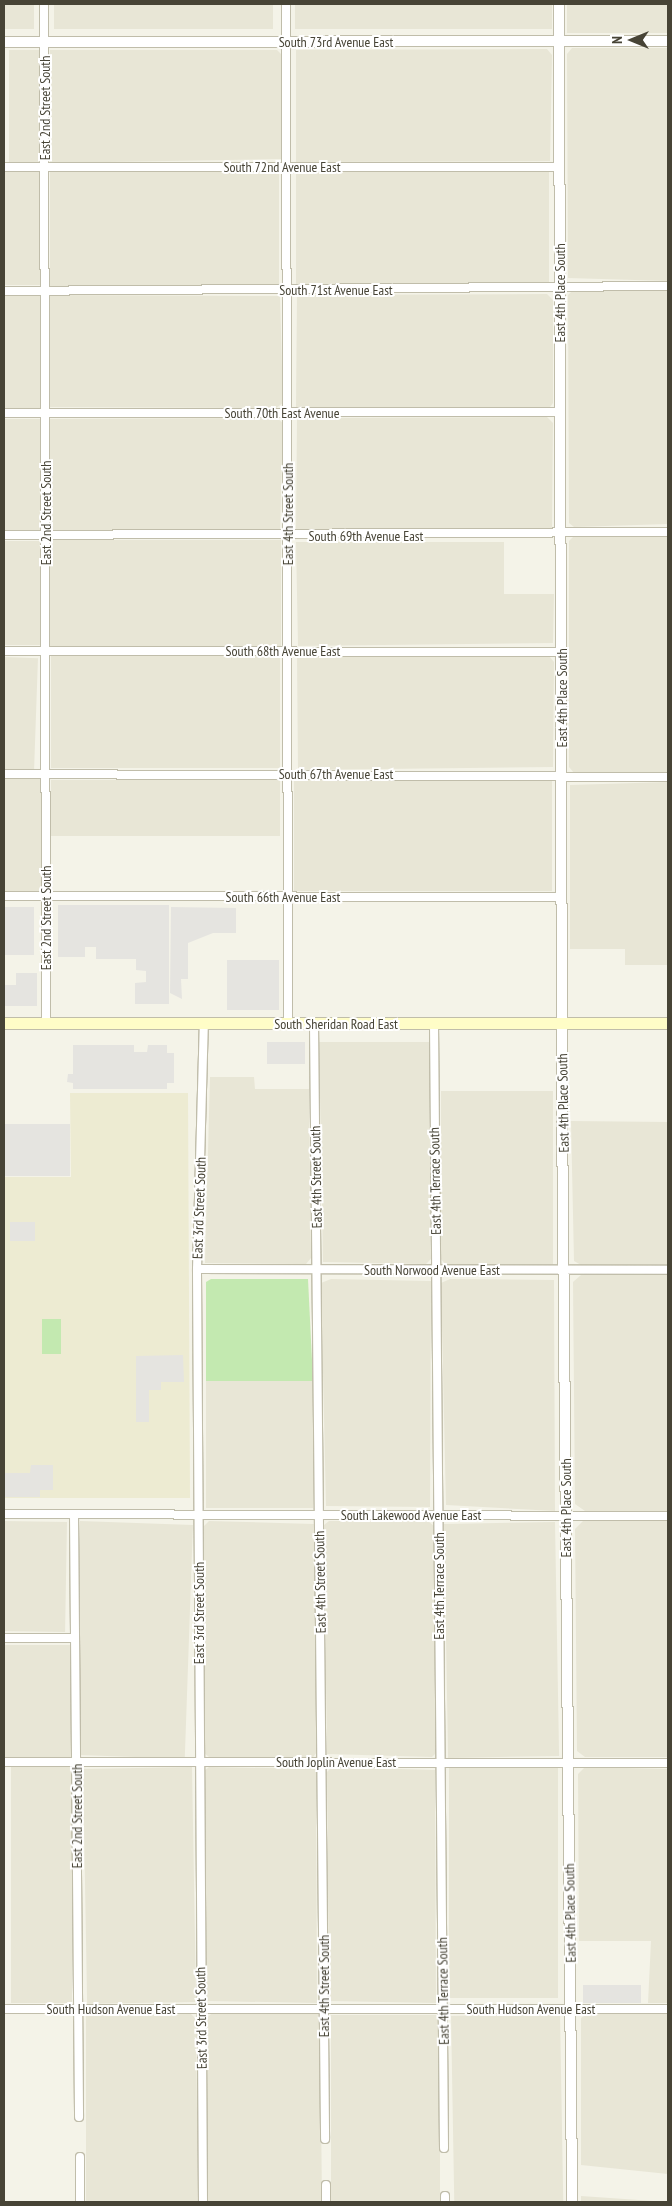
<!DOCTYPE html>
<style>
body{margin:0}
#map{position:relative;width:672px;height:2206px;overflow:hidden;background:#f4f3e8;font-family:"PT Sans Narrow",sans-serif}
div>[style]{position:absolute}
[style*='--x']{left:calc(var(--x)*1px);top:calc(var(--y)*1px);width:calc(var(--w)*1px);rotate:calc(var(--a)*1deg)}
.residential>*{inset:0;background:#e8e6d6;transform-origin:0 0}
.education>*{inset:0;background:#edebd2}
.green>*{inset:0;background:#c3e9b0;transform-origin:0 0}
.parking>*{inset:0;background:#e5e4e0;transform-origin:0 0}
.roads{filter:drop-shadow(1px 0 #c0bdaa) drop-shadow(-1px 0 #c0bdaa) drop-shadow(0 1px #c0bdaa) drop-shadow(0 -1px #c0bdaa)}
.minor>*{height:8px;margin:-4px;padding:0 4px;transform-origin:4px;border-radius:4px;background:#fff}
.tertiary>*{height:10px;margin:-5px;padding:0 5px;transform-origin:5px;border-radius:5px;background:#fff}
.secondary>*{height:11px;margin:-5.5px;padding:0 5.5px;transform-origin:5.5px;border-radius:5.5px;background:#fffdc7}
span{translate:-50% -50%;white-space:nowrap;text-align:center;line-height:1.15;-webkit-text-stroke:4px #fff;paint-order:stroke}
.street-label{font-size:14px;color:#474436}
.frame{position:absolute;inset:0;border:5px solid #474436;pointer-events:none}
.north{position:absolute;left:607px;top:15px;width:50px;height:50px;-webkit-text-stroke:4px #fff;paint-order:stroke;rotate:270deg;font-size:14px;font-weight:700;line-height:20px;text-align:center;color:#474436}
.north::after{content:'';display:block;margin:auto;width:18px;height:22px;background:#474436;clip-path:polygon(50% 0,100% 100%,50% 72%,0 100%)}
</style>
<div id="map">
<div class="residential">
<div style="left:4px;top:4px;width:30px;height:25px"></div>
<div style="left:54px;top:4px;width:219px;height:25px"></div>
<div style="left:295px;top:4px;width:257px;height:25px"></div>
<div style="left:567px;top:4px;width:101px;height:29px"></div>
<div style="clip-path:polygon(572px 48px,668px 48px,668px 281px,568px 278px,567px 54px)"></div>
<div style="clip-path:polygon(547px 49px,552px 55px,550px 161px,296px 162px,296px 50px)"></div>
<div style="left:9px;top:50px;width:31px;height:112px"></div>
<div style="clip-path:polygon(50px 50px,277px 50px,282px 55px,281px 159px,50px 163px)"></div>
<div style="left:50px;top:171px;width:229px;height:115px"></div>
<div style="left:4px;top:172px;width:36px;height:113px"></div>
<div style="left:296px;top:172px;width:253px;height:113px"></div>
<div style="clip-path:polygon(572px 291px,668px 291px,668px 524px,574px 527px,569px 523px,568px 295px)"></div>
<div style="clip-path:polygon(547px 294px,553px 300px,553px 403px,550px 407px,296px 407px,297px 295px)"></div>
<div style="clip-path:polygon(50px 295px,280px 296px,283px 403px,276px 408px,50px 407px)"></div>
<div style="left:4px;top:296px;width:36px;height:112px"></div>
<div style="clip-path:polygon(547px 417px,553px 423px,552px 529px,296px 530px,297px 418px)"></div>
<div style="clip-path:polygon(277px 418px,283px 423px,280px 530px,50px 531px,50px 419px)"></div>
<div style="left:4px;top:419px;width:38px;height:112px"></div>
<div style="clip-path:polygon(573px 537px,668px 537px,668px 773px,574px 773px,569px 767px,569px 541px)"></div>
<div style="left:50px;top:540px;width:231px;height:107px"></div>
<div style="left:4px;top:541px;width:38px;height:104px"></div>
<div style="clip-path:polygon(296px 542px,504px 542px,504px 594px,554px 594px,553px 643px,298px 646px)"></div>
<div style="left:51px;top:656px;width:229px;height:112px"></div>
<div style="clip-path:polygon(297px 656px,549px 656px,554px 662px,553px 767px,298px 770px)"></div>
<div style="left:4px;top:657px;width:34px;height:112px;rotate:2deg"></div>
<div style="left:4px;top:779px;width:38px;height:113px"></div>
<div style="left:51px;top:780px;width:229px;height:56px"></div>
<div style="left:552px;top:780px;width:111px;height:258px;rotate:90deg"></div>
<div style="clip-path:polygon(668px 782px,668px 965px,625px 965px,625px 949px,570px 949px,570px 785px)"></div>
<div style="clip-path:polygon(319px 1042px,429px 1042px,431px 1259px,426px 1264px,323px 1262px)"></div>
<div style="clip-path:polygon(210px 1077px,254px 1077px,255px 1089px,309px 1089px,311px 1258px,306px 1264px,205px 1263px)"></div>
<div style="clip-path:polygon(441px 1091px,553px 1091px,553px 1264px,446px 1265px,441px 1259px)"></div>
<div style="clip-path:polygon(571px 1121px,668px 1122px,668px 1265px,581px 1265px,574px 1261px)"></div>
<div style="clip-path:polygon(581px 1275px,668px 1275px,668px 1511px,585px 1511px,575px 1504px,573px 1282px)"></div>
<div style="clip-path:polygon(331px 1279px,431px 1281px,430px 1507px,326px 1506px,321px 1283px)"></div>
<div style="clip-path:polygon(450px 1279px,554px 1280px,555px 1511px,446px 1505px,441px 1283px)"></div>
<div style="left:206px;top:1381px;width:107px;height:127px"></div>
<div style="left:4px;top:1521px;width:63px;height:110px;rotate:1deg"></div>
<div style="left:80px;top:1521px;width:113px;height:234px;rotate:2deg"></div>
<div style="clip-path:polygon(209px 1521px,314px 1524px,317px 1752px,313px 1757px,209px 1757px,204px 1753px,204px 1526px)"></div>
<div style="clip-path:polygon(329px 1521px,428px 1521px,434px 1526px,436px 1753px,432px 1757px,327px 1754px,324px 1525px)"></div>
<div style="clip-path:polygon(583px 1521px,668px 1521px,668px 1757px,585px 1757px,577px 1751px,575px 1529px)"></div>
<div style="left:555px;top:1522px;width:234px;height:111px;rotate:89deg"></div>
<div style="left:4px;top:1645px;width:67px;height:113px"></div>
<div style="left:11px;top:1767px;width:61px;height:236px"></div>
<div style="left:192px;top:1767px;width:235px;height:109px;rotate:89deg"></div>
<div style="clip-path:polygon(209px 1767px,316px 1769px,317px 2003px,207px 2001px,204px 1771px)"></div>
<div style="clip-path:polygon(332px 1767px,435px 1770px,436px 2003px,329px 2001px,327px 1772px)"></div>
<div style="clip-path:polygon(585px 1767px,668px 1769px,668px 2003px,648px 2003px,651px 1941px,579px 1941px,578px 1774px)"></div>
<div style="left:449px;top:1768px;width:109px;height:230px"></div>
<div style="clip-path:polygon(668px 2013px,668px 2174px,581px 2165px,581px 2018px,587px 2014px)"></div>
<div style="clip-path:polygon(191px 2014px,196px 2019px,198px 2202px,86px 2202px,86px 2015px)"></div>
<div style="clip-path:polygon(211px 2014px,320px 2014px,322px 2202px,208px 2202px,206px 2019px)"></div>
<div style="left:560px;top:2014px;width:188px;height:109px;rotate:89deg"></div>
<div style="left:331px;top:2015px;width:109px;height:187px"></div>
<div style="clip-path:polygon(581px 2196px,668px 2202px,581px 2202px)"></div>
</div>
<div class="education">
<div style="clip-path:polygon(70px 1093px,188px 1093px,190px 1498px,4px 1498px,4px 1177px,71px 1177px)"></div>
</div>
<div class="green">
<div style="clip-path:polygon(211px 1279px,308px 1279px,313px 1381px,206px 1381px,206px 1282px)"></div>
<div style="left:42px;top:1319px;width:19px;height:35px"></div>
</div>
<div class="parking">
<div style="clip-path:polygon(58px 905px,169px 905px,169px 1004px,135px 1004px,135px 983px,146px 982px,146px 971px,136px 970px,136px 959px,96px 959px,96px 947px,85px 947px,85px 957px,58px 957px)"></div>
<div style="left:4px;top:907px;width:30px;height:48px"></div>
<div style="clip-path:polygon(171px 907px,236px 908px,236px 933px,213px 933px,188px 943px,188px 979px,181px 979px,182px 999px,170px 993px)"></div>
<div style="left:227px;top:960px;width:52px;height:50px"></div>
<div style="clip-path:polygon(16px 973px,37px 973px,37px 1006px,4px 1006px,4px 985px,16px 985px)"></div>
<div style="left:267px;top:1042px;width:38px;height:22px"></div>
<div style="clip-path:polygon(73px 1045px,134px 1045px,134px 1052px,147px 1052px,148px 1045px,167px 1045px,167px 1053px,174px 1053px,174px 1083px,167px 1083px,167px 1089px,73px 1089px,73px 1083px,67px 1082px,68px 1074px,73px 1074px)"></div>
<div style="left:4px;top:1124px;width:66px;height:52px"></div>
<div style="left:10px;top:1222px;width:25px;height:19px"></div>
<div style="clip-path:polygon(183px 1355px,184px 1382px,161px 1382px,161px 1390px,149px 1390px,149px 1422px,136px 1422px,136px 1356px)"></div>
<div style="clip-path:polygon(31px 1465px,53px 1465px,53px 1490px,40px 1490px,40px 1497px,4px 1497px,4px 1473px,30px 1473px)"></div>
<div style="left:583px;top:1985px;width:58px;height:18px"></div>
</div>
<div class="roads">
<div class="minor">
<div style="--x:44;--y:4;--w:1019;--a:89.89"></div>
<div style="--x:286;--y:4;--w:1019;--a:89.89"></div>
<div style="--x:4;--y:167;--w:555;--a:0"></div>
<div style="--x:4;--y:291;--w:664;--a:-0.43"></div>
<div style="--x:4;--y:413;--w:557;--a:-0.1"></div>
<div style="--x:4;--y:535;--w:664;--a:-0.26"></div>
<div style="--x:4;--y:651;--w:558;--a:0.1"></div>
<div style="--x:4;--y:774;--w:664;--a:0.26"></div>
<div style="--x:4;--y:896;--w:558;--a:0.1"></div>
<div style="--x:314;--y:1024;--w:1115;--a:89.43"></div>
<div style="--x:434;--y:1024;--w:1124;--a:89.49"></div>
<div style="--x:197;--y:1269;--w:471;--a:0.1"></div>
<div style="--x:4;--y:1514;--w:664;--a:0.17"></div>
<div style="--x:74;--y:1515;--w:602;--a:89.52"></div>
<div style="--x:4;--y:1638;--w:71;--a:0"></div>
<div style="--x:4;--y:1762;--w:664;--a:0.09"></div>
<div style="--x:4;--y:2009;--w:664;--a:0"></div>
<div style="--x:80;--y:2157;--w:45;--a:90"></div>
<div style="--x:326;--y:2185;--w:17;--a:90"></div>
<div style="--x:445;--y:2196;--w:6;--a:90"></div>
<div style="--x:203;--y:2202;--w:933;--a:-90.37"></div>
<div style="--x:197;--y:1269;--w:245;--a:-88.4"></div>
</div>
<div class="tertiary">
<div style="--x:559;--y:4;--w:1107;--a:89.84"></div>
<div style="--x:562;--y:1111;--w:1091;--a:89.47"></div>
<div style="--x:4;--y:42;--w:664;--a:-0.09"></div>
</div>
<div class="secondary">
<div style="--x:4;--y:1023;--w:664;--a:0"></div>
</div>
</div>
<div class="street-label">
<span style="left:336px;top:42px">South 73rd Avenue East</span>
<span style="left:45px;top:108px;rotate:-90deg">East 2nd Street South</span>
<span style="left:282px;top:167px">South 72nd Avenue East</span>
<span style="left:336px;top:290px">South 71st Avenue East</span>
<span style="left:560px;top:293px;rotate:-90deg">East 4th Place South</span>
<span style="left:282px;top:413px">South 70th East Avenue</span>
<span style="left:46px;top:513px;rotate:-90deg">East 2nd Street South</span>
<span style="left:288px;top:514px;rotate:-90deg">East 4th Street South</span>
<span style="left:366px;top:536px">South 69th Avenue East</span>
<span style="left:283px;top:651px">South 68th Avenue East</span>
<span style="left:562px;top:698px;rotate:-90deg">East 4th Place South</span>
<span style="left:336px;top:774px">South 67th Avenue East</span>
<span style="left:283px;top:897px">South 66th Avenue East</span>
<span style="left:46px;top:918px;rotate:-90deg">East 2nd Street South</span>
<span style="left:336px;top:1024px">South Sheridan Road East</span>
<span style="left:563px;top:1103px;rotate:-91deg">East 4th Place South</span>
<span style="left:316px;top:1177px;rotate:-91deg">East 4th Street South</span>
<span style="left:435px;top:1181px;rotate:-91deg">East 4th Terrace South</span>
<span style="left:199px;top:1208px;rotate:-88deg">East 3rd Street South</span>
<span style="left:432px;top:1270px">South Norwood Avenue East</span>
<span style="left:566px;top:1508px;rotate:-90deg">East 4th Place South</span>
<span style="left:411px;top:1515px">South Lakewood Avenue East</span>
<span style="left:320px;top:1582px;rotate:-91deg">East 4th Street South</span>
<span style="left:439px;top:1586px;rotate:-90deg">East 4th Terrace South</span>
<span style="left:199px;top:1613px;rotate:-90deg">East 3rd Street South</span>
<span style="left:336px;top:1762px">South Joplin Avenue East</span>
<span style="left:77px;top:1816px;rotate:-90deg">East 2nd Street South</span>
<span style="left:570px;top:1913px;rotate:-91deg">East 4th Place South</span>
<span style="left:324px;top:1986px;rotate:-90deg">East 4th Street South</span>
<span style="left:443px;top:1991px;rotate:-91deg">East 4th Terrace South</span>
<span style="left:111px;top:2009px">South Hudson Avenue East</span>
<span style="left:531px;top:2009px">South Hudson Avenue East</span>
<span style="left:201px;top:2018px;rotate:-91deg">East 3rd Street South</span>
</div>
<div class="frame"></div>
<div class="north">N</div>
</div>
